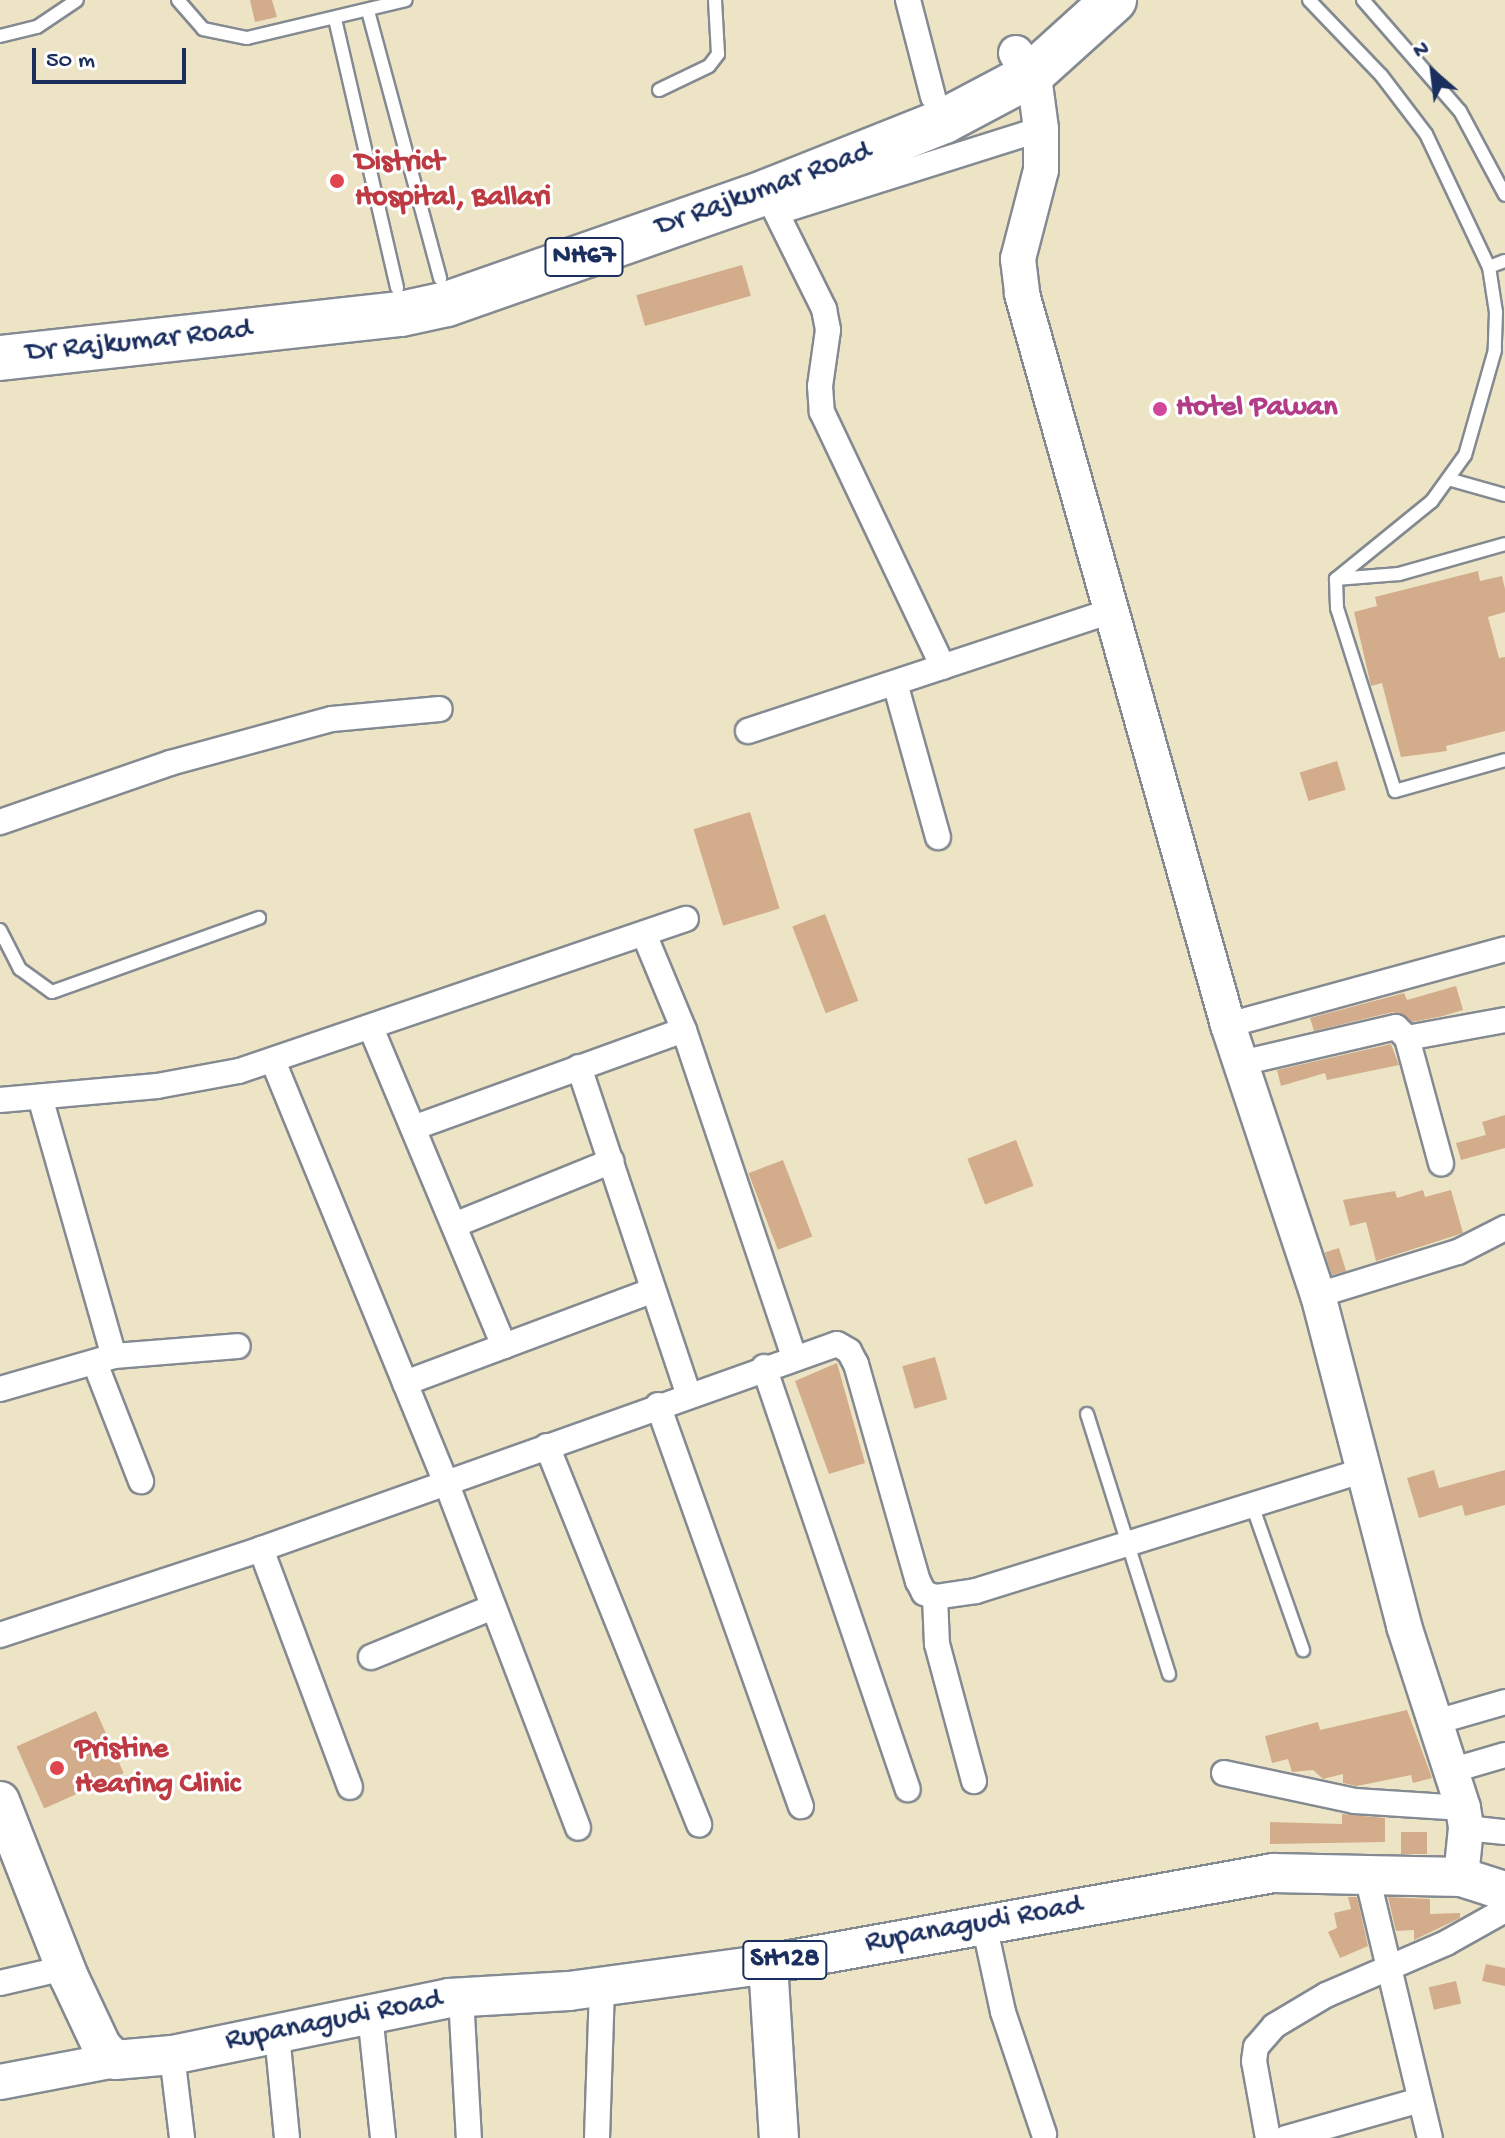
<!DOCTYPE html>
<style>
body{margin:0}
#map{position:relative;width:1505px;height:2138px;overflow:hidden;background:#ece4c4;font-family:"Gochi Hand",sans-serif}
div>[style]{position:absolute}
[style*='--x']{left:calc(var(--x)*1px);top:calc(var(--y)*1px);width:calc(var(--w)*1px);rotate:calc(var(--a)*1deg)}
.building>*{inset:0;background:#d3ac8c;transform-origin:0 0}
.roads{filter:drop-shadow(2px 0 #848a91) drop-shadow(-2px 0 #848a91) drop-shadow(0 2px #848a91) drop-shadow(0 -2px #848a91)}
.lane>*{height:12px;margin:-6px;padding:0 6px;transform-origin:6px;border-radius:6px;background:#fff}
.street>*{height:24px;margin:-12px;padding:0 12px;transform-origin:12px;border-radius:12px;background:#fff}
.secondary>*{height:34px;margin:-17px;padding:0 17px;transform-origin:17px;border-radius:17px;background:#fff}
.primary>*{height:38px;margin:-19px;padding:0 19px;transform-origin:19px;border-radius:19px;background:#fff}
.highway>*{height:44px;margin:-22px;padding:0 22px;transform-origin:22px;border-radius:22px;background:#fff}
.dots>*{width:22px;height:22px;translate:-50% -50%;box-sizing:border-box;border:4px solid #fff;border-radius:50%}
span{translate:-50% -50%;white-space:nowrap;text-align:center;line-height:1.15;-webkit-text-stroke:6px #fff;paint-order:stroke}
.shield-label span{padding:2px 6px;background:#fff;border:2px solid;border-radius:6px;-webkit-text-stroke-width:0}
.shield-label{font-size:28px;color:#1b2f5e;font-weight:700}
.health-label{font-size:30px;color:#be3a42;font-weight:700}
.left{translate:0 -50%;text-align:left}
.street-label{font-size:30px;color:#1b2f5e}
.hotel-label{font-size:30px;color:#b23c85;font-weight:700}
.north{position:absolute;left:1393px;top:32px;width:80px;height:80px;-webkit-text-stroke:6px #fff;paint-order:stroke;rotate:332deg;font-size:22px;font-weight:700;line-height:32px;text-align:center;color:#1b2f5e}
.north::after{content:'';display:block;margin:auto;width:28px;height:36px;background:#1b2f5e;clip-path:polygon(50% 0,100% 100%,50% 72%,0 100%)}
.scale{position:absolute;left:32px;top:48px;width:154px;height:36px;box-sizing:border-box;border:4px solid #1b2f5e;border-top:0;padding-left:10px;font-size:24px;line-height:28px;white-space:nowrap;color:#1b2f5e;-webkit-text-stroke:6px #fff;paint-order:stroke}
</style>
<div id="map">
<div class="building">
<div style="clip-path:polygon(250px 0,272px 0,277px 17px,255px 22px)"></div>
<div style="left:742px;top:265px;width:32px;height:110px;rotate:74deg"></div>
<div style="clip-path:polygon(1478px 571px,1480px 581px,1502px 576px,1505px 589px,1505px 612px,1488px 617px,1499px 658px,1505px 657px,1505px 731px,1446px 746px,1447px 751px,1401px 757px,1382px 683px,1371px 686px,1354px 612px,1377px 606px,1375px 597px)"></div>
<div style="left:1337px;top:761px;width:30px;height:39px;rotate:73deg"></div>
<div style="left:750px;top:812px;width:101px;height:59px;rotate:73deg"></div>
<div style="left:825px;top:914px;width:93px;height:35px;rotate:69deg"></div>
<div style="clip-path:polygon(1456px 986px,1463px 1010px,1443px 1016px,1412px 1022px,1393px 1012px,1314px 1031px,1310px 1018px,1404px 993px,1407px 1000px)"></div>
<div style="clip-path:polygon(1391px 1044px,1399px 1065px,1327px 1080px,1325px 1073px,1281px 1086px,1277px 1070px)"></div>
<div style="clip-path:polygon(1505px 1115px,1505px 1148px,1461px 1160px,1456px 1143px,1486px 1135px,1482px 1122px)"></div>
<div style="left:1016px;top:1140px;width:49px;height:52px;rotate:69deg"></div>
<div style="left:783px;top:1160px;width:82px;height:37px;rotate:69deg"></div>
<div style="clip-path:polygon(1423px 1190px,1425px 1197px,1451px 1190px,1463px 1233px,1376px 1261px,1366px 1222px,1350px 1226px,1343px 1200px,1395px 1191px,1397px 1198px)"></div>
<div style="left:1339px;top:1248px;width:24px;height:15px;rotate:73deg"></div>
<div style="left:935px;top:1357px;width:44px;height:34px;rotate:74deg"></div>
<div style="clip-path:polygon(837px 1363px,865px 1463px,829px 1474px,795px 1381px)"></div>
<div style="clip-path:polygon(1434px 1470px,1439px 1488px,1505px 1470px,1505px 1505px,1465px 1516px,1462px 1505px,1419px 1518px,1407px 1478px)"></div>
<div style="clip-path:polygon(1407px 1710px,1432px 1778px,1413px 1783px,1411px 1775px,1357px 1786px,1343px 1783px,1343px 1774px,1323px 1779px,1313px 1770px,1292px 1772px,1288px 1759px,1272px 1763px,1265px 1736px,1318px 1722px,1320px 1730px)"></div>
<div style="left:96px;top:1711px;width:68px;height:87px;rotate:66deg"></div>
<div style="clip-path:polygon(1342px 1814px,1385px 1818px,1385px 1842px,1270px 1844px,1270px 1822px,1342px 1824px)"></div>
<div style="left:1401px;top:1832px;width:26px;height:22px"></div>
<div style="clip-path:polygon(1348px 1897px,1357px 1897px,1368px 1946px,1340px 1958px,1328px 1932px,1337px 1928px,1334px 1913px,1351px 1909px)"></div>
<div style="clip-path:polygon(1388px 1897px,1430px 1899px,1430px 1914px,1460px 1913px,1460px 1918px,1414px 1940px,1414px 1930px,1396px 1931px)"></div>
<div style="clip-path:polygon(1486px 1964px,1505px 1968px,1505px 1986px,1482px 1981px)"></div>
<div style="left:1456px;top:1981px;width:23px;height:28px;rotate:77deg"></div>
</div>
<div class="roads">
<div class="lane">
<div style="--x:178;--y:0;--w:38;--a:49"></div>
<div style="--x:203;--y:29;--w:45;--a:11.6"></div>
<div style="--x:247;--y:38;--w:163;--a:-13.4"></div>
<div style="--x:1309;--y:0;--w:104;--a:46.2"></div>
<div style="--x:1381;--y:75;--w:74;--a:52.7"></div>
<div style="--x:1426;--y:134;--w:147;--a:64.7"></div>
<div style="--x:1489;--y:267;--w:46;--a:81.2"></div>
<div style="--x:1496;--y:312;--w:38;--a:92"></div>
<div style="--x:1495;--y:350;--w:109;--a:105.9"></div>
<div style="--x:1465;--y:455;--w:57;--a:125.7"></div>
<div style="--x:1432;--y:501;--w:124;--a:140.9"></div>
<div style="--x:1336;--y:579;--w:29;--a:88"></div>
<div style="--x:1337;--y:608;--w:192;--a:72.4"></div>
<div style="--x:1395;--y:791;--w:114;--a:-15.7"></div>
<div style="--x:1363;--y:0;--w:147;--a:48.9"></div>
<div style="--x:1460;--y:111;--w:95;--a:61.8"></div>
<div style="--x:368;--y:11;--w:277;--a:74.9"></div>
<div style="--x:335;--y:19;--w:276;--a:77"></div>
<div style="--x:0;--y:36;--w:38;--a:-14"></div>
<div style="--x:37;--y:27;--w:48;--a:-34"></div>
<div style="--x:659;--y:90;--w:55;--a:-25.6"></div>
<div style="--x:709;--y:66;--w:15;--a:-53"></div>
<div style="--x:718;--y:54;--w:54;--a:-93.2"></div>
<div style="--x:1489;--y:267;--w:17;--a:-21"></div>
<div style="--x:1448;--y:479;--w:59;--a:15.7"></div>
<div style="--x:1336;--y:579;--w:63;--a:-4.5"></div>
<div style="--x:1399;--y:574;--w:110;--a:-15.8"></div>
<div style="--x:0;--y:930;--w:44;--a:62.9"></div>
<div style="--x:20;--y:969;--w:39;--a:36"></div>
<div style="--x:52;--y:992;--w:220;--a:-19.7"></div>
<div style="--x:1087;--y:1414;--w:273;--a:72.5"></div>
<div style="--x:1252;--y:1505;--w:154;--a:70.6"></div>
</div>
<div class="street">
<div style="--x:908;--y:0;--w:100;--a:75.5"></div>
<div style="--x:766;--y:192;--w:131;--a:63.6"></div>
<div style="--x:824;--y:309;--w:21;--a:79"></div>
<div style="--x:828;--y:330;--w:57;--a:98.1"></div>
<div style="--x:820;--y:386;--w:26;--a:86"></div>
<div style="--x:822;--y:412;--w:282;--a:64.6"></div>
<div style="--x:778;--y:212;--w:276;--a:-17.5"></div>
<div style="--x:895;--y:683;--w:160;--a:74.4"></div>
<div style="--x:748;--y:731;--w:382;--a:-18.3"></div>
<div style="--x:0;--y:822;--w:180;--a:-19.1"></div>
<div style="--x:170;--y:763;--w:168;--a:-15.2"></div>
<div style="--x:332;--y:719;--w:108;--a:-5.3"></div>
<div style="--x:644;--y:934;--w:104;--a:67.4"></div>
<div style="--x:684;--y:1030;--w:344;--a:71.4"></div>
<div style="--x:1228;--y:1025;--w:287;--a:-15.3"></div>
<div style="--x:371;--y:1028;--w:345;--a:67.3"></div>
<div style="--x:1407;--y:1038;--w:100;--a:-10.4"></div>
<div style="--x:273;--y:1061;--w:455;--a:67.7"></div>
<div style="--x:446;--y:1482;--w:370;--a:69.1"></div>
<div style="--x:1241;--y:1063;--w:159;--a:-13.1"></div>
<div style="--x:1396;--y:1027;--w:16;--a:45"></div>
<div style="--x:1407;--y:1038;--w:130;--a:74.8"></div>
<div style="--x:579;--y:1067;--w:344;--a:71.5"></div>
<div style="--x:40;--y:1097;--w:269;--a:74.1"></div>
<div style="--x:0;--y:1100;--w:158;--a:-5.1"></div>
<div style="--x:157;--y:1086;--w:83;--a:-10.4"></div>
<div style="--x:239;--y:1071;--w:472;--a:-18.8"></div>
<div style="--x:413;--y:1128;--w:288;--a:-19.9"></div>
<div style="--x:454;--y:1225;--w:170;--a:-22.1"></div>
<div style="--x:1318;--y:1295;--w:146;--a:-17.1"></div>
<div style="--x:1458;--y:1252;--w:53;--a:-27.1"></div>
<div style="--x:95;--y:1363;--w:127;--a:68.7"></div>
<div style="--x:764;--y:1367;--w:446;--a:71.2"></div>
<div style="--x:405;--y:1383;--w:263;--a:-20.5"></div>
<div style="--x:0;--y:1389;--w:119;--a:-16.1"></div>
<div style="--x:114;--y:1356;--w:124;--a:-4.6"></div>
<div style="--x:658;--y:1405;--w:426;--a:70.4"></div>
<div style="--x:547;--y:1446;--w:408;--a:68.1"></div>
<div style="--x:261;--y:1549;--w:254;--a:69.5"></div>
<div style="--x:935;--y:1597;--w:47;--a:87.6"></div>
<div style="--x:937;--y:1644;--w:142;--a:74.9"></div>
<div style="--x:0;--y:1635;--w:275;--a:-18.2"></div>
<div style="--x:261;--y:1549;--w:611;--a:-19.59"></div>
<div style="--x:837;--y:1344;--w:14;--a:30"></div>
<div style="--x:849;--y:1351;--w:15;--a:62"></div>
<div style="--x:856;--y:1364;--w:226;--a:74.1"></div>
<div style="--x:918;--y:1581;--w:13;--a:63"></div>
<div style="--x:924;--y:1593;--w:12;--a:20"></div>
<div style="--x:935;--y:1597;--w:41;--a:-8.3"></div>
<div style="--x:976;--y:1591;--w:403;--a:-17.3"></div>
<div style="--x:371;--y:1657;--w:132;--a:-22.3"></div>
<div style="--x:1436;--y:1722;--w:72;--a:-16.2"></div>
<div style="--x:1450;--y:1771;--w:57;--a:-16.2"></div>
<div style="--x:1224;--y:1773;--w:134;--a:12.1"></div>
<div style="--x:1355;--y:1801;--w:108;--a:3.7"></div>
<div style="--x:1466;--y:1828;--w:39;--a:6"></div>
<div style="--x:1367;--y:1876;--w:269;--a:76.5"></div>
<div style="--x:984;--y:1924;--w:90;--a:77.8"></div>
<div style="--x:1003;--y:2012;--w:129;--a:71.4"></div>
<div style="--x:0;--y:1983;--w:67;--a:-13"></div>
<div style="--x:461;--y:1997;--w:141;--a:86.8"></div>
<div style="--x:370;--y:2014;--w:125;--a:84"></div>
<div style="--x:277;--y:2034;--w:104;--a:84.5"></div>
<div style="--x:172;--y:2055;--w:84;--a:83.1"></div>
<div style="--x:597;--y:2138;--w:151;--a:-88.1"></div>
<div style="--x:1268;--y:2138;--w:78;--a:-100.3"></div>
<div style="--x:1254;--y:2061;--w:14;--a:-82"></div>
<div style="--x:1256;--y:2047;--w:28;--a:-49"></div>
<div style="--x:1274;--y:2026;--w:61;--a:-30.8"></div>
<div style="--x:1326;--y:1995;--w:131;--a:-23.4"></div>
<div style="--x:1446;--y:1943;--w:68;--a:-29.2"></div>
<div style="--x:1286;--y:2138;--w:139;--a:-15.8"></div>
</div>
<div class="secondary">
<div style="--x:1016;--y:53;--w:36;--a:58"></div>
<div style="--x:1035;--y:84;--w:45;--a:82.4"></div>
<div style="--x:1041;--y:129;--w:41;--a:90"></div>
<div style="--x:1041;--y:170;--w:92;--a:104.5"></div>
<div style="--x:1018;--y:259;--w:35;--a:83"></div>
<div style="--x:1022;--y:294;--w:759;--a:74.26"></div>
<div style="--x:1228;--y:1025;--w:285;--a:71.6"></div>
<div style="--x:1318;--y:1295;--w:342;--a:75.4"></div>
<div style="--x:1404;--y:1626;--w:191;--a:72"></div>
<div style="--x:1463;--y:1808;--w:20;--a:81"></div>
<div style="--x:1466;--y:1828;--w:49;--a:95.8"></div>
<div style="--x:0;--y:2082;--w:117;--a:-10.8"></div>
</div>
<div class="primary">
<div style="--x:0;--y:1801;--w:189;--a:68.6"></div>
<div style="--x:69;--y:1977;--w:77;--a:64.8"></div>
<div style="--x:102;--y:2047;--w:18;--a:45"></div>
<div style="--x:115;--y:2060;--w:57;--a:-5"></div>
<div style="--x:172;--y:2055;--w:283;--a:-11.6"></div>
<div style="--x:449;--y:1998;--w:120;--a:-3.3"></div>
<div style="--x:569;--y:1991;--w:201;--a:-7.7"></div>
<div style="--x:768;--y:1964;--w:513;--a:-10.21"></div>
<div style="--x:1273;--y:1873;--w:188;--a:1.2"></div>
<div style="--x:1461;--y:1877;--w:46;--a:17.7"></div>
<div style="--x:768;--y:1964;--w:174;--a:86.4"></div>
</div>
<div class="highway">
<div style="--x:0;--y:358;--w:403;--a:-6.3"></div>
<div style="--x:401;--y:314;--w:47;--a:-12.3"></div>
<div style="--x:447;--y:304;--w:338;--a:-19.3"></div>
<div style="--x:766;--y:192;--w:192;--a:-21.7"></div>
<div style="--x:944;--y:121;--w:98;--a:-27.9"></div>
<div style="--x:1031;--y:75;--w:112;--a:-42.1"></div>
</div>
</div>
<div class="dots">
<div style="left:337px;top:181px;background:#e0444e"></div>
<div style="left:1160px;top:409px;background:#d1479c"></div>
<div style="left:57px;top:1768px;background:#e0444e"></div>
</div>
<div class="shield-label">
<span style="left:584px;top:257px">NH67</span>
<span style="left:785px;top:1960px">SH128</span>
</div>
<div class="health-label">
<span class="left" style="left:355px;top:181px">District<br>Hospital, Ballari</span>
<span class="left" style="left:75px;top:1768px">Pristine<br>Hearing Clinic</span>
</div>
<div class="street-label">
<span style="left:764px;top:191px;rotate:-20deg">Dr Rajkumar Road</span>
<span style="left:139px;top:343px;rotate:-6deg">Dr Rajkumar Road</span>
<span style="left:974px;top:1926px;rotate:-10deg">Rupanagudi Road</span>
<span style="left:334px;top:2022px;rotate:-11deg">Rupanagudi Road</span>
</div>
<div class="hotel-label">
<span class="left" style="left:1176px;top:409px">Hotel Pawan</span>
</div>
<div class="north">N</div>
<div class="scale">50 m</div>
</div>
